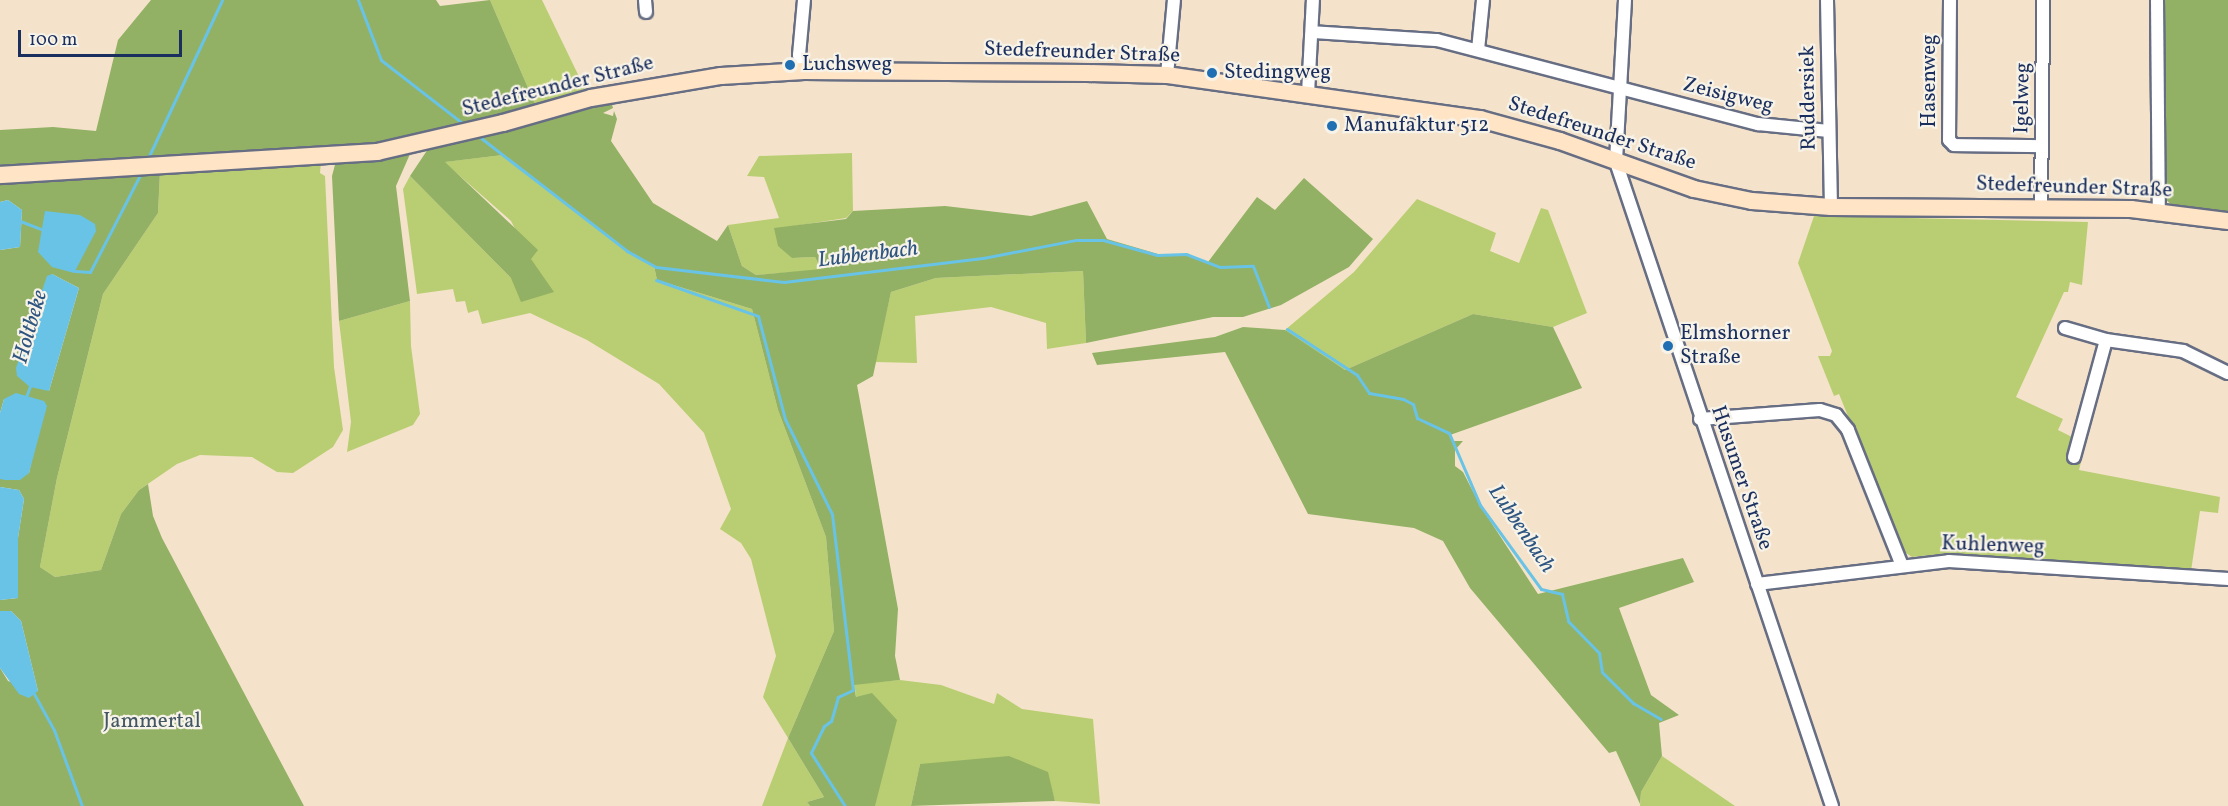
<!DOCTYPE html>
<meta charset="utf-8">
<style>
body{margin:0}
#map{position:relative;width:2228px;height:806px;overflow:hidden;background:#f4e3ca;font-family:Vollkorn,serif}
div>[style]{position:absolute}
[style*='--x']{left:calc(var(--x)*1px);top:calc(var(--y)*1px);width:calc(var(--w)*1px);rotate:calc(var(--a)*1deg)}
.green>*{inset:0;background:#b9ce72}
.forest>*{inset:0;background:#92b164}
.water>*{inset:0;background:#69c3e6}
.stream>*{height:3px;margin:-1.5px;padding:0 1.5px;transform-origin:1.5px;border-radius:1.5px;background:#69c3e6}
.roads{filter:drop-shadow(2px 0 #676e84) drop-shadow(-2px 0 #676e84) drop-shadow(0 2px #676e84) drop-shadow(0 -2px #676e84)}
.street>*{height:12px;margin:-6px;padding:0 6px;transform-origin:6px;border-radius:6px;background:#fff}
.secondary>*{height:16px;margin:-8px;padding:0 8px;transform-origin:8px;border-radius:8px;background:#ffe4c6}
.dots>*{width:16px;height:16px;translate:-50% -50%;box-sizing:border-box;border:3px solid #f7f3e8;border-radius:50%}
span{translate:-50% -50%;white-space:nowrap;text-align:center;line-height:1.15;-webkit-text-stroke:4.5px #f7f3e8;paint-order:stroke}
.street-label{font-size:21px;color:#1b2f5e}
.poi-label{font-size:21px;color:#1b2f5e}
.left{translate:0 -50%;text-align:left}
.park-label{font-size:21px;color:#425763}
.water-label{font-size:22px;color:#2e5480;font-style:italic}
.scale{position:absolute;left:18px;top:30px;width:164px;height:27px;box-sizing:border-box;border:3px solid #1b2f5e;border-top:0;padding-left:8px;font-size:18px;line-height:21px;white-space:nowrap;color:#1b2f5e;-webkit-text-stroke:4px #f7f3e8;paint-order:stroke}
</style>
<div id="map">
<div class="green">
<div style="clip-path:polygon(490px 0,542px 0,585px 89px,535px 104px)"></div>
<div style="clip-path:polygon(852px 153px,853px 211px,846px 218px,775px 229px,792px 258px,815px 257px,821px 270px,756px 275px,742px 266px,728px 225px,779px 218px,764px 177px,747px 176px,759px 156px)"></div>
<div style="clip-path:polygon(503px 155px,627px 250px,654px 266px,657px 280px,752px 309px,778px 410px,826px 537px,834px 631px,788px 738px,824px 797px,807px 802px,810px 806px,762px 806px,788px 738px,763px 697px,776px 656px,751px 559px,741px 543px,720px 529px,731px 509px,704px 433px,659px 384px,587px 340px,530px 313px,482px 324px,478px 310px,468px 313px,465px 301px,456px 302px,453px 289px,417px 294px,403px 189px,410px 176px,511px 278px,531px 259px,511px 221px,444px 162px)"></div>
<div style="clip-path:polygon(321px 162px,320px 173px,325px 176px,334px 367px,343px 430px,333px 447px,293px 473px,277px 472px,252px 457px,200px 455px,177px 464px,139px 490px,121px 514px,101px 570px,55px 577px,40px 567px,57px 478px,103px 294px,158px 213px,160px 172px)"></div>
<div style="clip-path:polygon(1417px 199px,1496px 233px,1490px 251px,1519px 263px,1541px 208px,1548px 210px,1587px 313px,1553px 327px,1473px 314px,1345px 370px,1294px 339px,1285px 330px,1354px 272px)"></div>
<div style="clip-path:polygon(1814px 216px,2088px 222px,2082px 285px,2070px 282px,2068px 292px,2064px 292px,2016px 397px,2063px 419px,2058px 430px,2074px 438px,2068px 459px,2081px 462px,2079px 470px,2220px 497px,2218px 513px,2200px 511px,2191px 571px,1950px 553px,1912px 557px,1903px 551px,1839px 394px,1834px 396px,1818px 356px,1830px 356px,1832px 351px,1798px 263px)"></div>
<div style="clip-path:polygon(1083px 271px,1086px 343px,1047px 349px,1046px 323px,991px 307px,915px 316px,917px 363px,875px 362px,891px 292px,936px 278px)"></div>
<div style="clip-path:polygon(410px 301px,411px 346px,420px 414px,413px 425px,347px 452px,351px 422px,339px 321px)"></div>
<div style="clip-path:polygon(900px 680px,941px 685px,994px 704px,997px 693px,1022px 709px,1093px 719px,1100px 804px,1055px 801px,1047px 772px,920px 764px,911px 806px,875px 806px,854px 684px)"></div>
<div style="clip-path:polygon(1662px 756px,1735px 806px,1640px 806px,1641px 792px)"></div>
</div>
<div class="forest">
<div style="clip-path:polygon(evenodd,151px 0,436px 0,440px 6px,490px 0,535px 104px,466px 126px,378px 145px,160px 172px,158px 213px,103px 294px,57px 478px,40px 567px,55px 577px,101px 570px,121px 514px,139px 490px,148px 484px,153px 516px,162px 538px,304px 806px,0 806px,0 668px,8px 681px,38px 691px,21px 621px,11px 611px,0 611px,0 600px,18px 598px,18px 538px,24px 499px,19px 490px,0 487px,0 479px,29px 473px,39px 426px,4px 399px,0 413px,0 250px,20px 247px,22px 210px,8px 200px,0 202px,0 130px,53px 127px,96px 131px,118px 40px,151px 0,52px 274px,79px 288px,49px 391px,52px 274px)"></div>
<div style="clip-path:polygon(2162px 0,2228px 0,2228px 214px,2172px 205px,2165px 199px)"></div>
<div style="clip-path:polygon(611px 101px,613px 108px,603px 113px,613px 116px,614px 111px,617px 119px,611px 141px,653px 203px,717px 241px,728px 225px,742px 266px,756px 275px,821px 269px,815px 257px,792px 258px,778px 246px,774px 228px,846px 219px,853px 211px,945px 206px,1031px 216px,1087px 201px,1107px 239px,1158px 254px,1182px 254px,1208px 262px,1257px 197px,1275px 210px,1304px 178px,1373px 239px,1349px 267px,1281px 305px,1243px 317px,1213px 317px,1086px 343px,1083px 271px,936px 278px,891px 292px,873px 376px,857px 385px,898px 609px,895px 656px,900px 680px,854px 685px,856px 697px,872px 693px,897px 720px,875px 806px,810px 806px,807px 802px,824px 797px,788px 738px,834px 631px,826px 537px,778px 410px,752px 309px,657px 280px,654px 266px,627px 250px,503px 155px,445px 162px,538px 250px,531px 259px,554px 292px,521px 302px,511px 278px,410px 176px,428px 149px)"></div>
<div style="clip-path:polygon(410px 154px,396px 186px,410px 301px,339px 321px,332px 176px,336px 161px)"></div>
<div style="clip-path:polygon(1473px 314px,1553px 327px,1582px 388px,1450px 435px,1452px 441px,1463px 441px,1455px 450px,1455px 466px,1463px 472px,1481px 507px,1538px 594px,1683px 558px,1694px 582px,1619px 608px,1651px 695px,1679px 715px,1659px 723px,1662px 756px,1641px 792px,1640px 804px,1616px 751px,1609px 753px,1470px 588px,1443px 541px,1414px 528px,1308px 514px,1225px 352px,1097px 365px,1092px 353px,1215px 337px,1243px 327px,1285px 330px,1345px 370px)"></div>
<div style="clip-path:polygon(1009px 756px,1048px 772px,1055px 801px,911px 806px,920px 764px)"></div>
</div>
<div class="water">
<div style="clip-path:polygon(8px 200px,22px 210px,20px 247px,0 250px,0 202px)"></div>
<div style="clip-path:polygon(45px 211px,80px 215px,95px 224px,96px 231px,74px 273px,52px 267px,38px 252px)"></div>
<div style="clip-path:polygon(52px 274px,79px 288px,49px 391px,30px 387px,17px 376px,16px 368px,47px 276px)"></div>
<div style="clip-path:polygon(16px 393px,44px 401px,47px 406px,29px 473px,20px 480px,5px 480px,0 479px,0 413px,4px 399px)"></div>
<div style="clip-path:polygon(0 487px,19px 490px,24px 499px,18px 538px,18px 598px,0 600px)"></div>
<div style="clip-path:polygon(0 611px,11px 611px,21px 621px,38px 691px,29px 698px,19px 694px,0 668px)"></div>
</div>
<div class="stream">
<div style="--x:358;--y:0;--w:64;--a:69"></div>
<div style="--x:381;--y:60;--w:101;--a:37.8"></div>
<div style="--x:481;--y:138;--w:185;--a:37.7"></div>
<div style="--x:627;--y:251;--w:33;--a:29"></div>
<div style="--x:656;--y:267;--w:129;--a:6.7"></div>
<div style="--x:784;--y:282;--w:200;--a:-6.9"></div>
<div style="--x:983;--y:258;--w:95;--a:-11"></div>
<div style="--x:1076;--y:240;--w:27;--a:0"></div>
<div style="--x:1103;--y:240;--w:56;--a:15.5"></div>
<div style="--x:1157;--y:255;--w:29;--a:-2"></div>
<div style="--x:1186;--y:254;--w:36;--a:21"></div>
<div style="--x:1220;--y:267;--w:33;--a:-2"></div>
<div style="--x:1253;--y:266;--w:44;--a:68.7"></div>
<div style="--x:149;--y:156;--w:172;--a:-64.9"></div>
<div style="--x:20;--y:221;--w:22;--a:21"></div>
<div style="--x:75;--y:271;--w:15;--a:4"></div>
<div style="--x:90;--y:272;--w:107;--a:-62.7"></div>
<div style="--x:656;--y:280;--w:108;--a:19.4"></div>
<div style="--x:758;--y:316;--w:106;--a:75.3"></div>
<div style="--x:785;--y:419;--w:106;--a:63.7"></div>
<div style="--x:832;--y:514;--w:177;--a:83.2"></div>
<div style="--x:853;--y:690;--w:17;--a:155"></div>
<div style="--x:838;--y:697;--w:25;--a:106"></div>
<div style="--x:831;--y:721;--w:9;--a:144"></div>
<div style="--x:824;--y:726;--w:30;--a:116"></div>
<div style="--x:811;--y:753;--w:63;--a:57.3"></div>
<div style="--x:1287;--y:329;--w:84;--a:33.3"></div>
<div style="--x:1357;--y:375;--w:22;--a:56"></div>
<div style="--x:1369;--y:393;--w:35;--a:10"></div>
<div style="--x:1403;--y:399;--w:11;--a:27"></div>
<div style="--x:1413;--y:404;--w:15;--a:74"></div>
<div style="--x:1417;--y:418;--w:35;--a:25"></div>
<div style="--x:1449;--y:433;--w:78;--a:66.7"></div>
<div style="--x:1480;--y:505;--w:104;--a:54"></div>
<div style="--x:1541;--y:589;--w:22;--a:13"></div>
<div style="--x:1562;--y:594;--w:28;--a:77"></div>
<div style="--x:1568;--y:621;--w:45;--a:45.9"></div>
<div style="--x:1599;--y:653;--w:19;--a:81"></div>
<div style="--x:1602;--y:672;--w:44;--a:45"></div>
<div style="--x:1633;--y:703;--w:32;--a:30"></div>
<div style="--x:26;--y:397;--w:15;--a:-70"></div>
<div style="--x:33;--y:692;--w:43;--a:61.1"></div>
<div style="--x:54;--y:730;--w:81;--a:69.8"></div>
</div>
<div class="roads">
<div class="street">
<div style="--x:645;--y:0;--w:12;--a:85"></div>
<div style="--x:804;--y:0;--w:55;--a:95.2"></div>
<div style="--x:799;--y:55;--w:17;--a:73"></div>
<div style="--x:1625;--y:0;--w:162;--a:93.2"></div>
<div style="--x:1616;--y:162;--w:679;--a:71.46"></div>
<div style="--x:1827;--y:0;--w:207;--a:88.9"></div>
<div style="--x:1950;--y:0;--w:140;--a:90.4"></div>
<div style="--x:1949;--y:140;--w:7;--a:45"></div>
<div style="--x:1954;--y:145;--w:88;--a:0.7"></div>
<div style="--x:2157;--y:0;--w:211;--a:89.5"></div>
<div style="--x:1312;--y:32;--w:125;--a:3.7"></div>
<div style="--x:1437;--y:40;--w:332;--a:14.7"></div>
<div style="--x:1758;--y:124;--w:71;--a:5.6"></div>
<div style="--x:1478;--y:50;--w:50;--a:-84.3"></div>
<div style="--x:1167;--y:75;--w:75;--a:-84.7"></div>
<div style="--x:1308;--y:94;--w:94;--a:-87"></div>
<div style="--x:2041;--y:208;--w:208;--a:-89.4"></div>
<div style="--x:2065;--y:328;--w:43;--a:16.3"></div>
<div style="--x:2106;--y:340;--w:78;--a:8.1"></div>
<div style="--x:2183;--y:351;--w:50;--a:26.1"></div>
<div style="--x:1700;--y:419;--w:120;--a:-4.3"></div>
<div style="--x:1820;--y:410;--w:17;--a:17"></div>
<div style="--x:1836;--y:415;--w:19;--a:51"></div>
<div style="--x:1848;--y:430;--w:146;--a:68.3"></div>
<div style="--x:2074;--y:457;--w:121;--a:-74.7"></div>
<div style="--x:1757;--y:584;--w:193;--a:-6.8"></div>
<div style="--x:1949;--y:561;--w:280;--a:3.7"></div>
</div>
<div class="secondary">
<div style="--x:0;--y:175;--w:378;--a:-3.5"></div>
<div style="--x:377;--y:152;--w:129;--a:-13"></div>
<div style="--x:503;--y:123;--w:91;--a:-15.9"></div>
<div style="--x:591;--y:98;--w:132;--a:-9.6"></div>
<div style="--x:721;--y:76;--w:83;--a:-3.4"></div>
<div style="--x:804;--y:71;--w:284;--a:0.4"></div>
<div style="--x:1088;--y:73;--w:79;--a:1.5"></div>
<div style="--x:1167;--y:75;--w:316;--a:8"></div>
<div style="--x:1480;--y:119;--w:83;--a:15.4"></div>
<div style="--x:1560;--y:141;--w:142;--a:19.7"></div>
<div style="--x:1694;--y:189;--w:59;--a:11.7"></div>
<div style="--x:1752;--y:201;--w:79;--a:4.3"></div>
<div style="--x:1831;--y:207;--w:300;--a:0.4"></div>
<div style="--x:2131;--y:209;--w:98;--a:7.1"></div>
</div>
</div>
<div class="dots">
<div style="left:790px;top:65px;background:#1f6fb2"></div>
<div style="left:1212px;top:73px;background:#1f6fb2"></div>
<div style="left:1332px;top:126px;background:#1f6fb2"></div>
<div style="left:1668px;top:346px;background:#1f6fb2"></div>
</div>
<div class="street-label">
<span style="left:1082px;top:53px;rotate:2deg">Stedefreunder Straße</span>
<span style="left:1930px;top:81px;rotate:-90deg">Hasenweg</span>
<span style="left:558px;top:87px;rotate:-14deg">Stedefreunder Straße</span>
<span style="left:1728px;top:96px;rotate:14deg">Zeisigweg</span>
<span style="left:1809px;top:98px;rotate:-91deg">Ruddersiek</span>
<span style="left:2023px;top:98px;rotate:-89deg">Igelweg</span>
<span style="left:1602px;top:134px;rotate:18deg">Stedefreunder Straße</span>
<span style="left:2074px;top:188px;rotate:2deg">Stedefreunder Straße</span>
<span style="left:1741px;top:478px;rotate:71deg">Husumer Straße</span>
<span style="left:1993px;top:546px;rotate:2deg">Kuhlenweg</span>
</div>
<div class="poi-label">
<span class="left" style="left:802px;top:65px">Luchsweg</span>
<span class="left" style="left:1224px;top:73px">Stedingweg</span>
<span class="left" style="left:1344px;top:126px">Manufaktur 512</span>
<span class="left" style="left:1680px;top:346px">Elmshorner<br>Straße</span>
</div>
<div class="park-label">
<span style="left:152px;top:722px">Jammertal</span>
</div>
<div class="water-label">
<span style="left:868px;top:255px;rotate:-7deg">Lubbenbach</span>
<span style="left:31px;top:327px;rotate:-74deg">Holtbeke</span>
<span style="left:1521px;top:529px;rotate:56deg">Lubbenbach</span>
</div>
<div class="scale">100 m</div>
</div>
